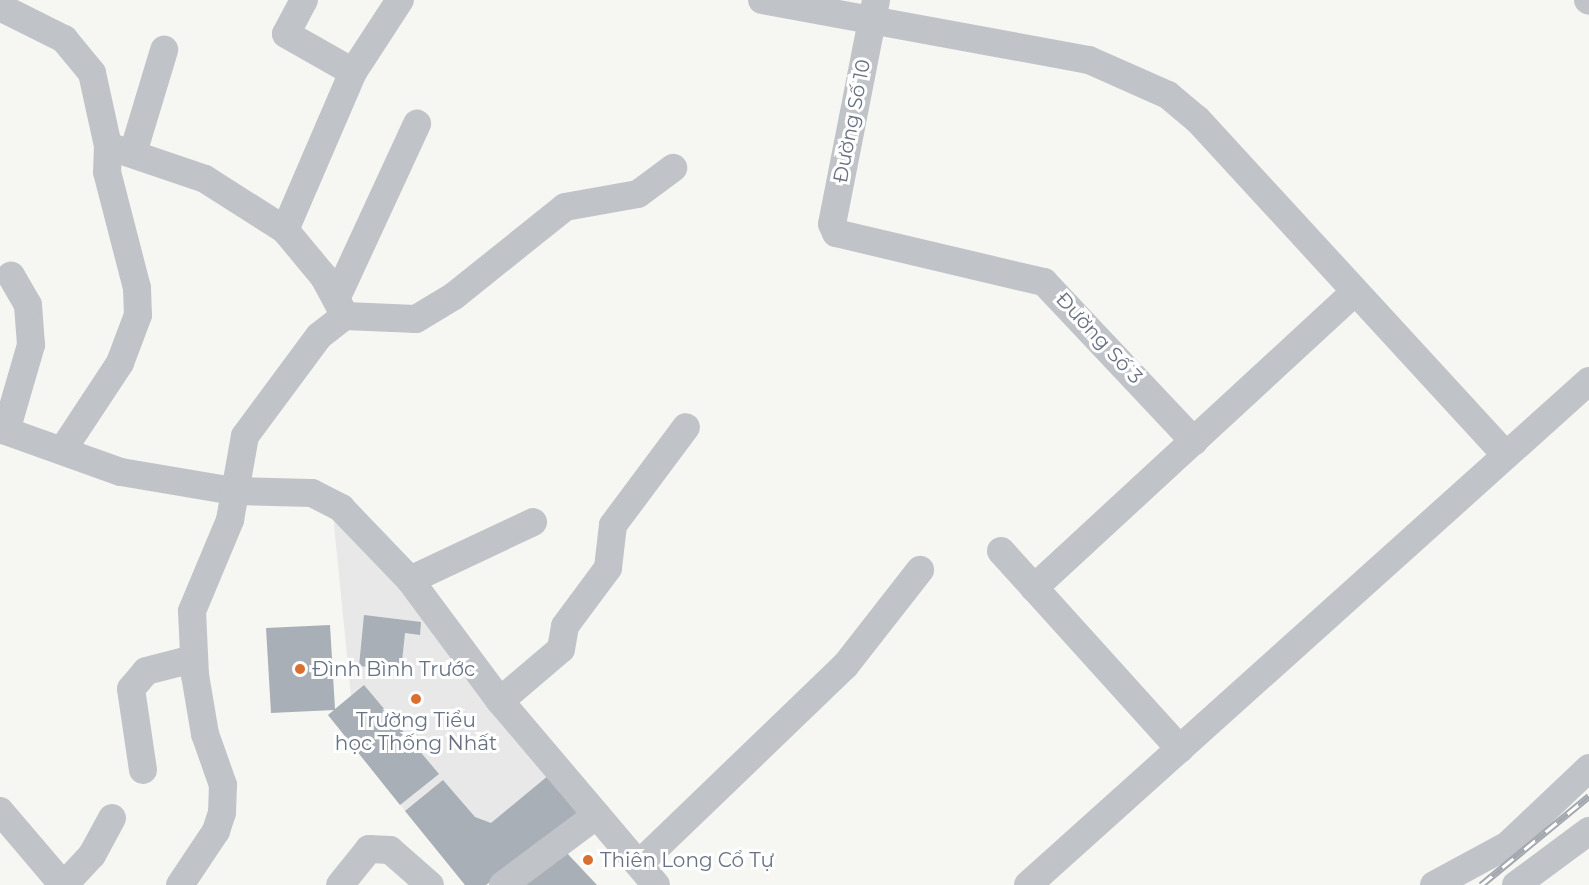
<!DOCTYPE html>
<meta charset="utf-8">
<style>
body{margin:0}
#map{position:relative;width:1589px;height:885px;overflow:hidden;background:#f6f6f3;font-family:Montserrat,sans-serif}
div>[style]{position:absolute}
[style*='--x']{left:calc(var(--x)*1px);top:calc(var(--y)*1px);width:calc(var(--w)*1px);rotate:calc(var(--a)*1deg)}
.built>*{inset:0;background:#e7e8e7}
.building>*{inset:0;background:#a9afb6}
.minor>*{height:28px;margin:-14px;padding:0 14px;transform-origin:14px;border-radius:14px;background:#c0c3c7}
.rail>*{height:7px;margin-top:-3.5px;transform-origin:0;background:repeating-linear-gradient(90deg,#fff 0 14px,#a3a7ae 0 28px);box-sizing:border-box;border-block:2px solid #a3a7ae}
.dots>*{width:16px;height:16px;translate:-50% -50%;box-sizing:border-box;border:3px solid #fff;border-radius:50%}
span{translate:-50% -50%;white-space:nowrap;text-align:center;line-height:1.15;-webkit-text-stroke:6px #fff;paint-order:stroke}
.street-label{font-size:20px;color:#677283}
.poi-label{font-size:20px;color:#677283}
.left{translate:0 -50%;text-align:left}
</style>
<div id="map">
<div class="built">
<div style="clip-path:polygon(333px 514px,365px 544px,581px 813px,486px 885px,465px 885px,328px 715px,351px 696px)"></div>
</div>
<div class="building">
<div style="clip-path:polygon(364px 615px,421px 622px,420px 635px,405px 633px,401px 671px,359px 666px)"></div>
<div style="clip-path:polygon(330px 625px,335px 709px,364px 685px,439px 774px,400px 805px,328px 715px,334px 710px,271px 713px,266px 628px)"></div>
<div style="clip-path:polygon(549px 775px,581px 813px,486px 885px,465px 885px,405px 811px,443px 780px,475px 817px,491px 823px)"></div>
<div style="clip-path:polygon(565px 851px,597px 885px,521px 885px)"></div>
</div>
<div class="minor">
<div style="--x:304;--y:0;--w:38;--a:118"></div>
<div style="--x:286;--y:34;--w:77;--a:29.6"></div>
<div style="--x:762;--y:0;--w:332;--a:10.4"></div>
<div style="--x:1089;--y:60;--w:86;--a:23.9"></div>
<div style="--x:1168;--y:95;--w:38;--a:40"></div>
<div style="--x:1197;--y:119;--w:456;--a:47.4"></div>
<div style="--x:876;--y:0;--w:228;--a:101.1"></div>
<div style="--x:832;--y:224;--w:10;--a:66"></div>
<div style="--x:836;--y:233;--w:214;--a:13.3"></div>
<div style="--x:1044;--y:282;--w:219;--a:46.7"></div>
<div style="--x:1588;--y:0;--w:1;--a:45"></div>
<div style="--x:0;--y:7;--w:72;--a:26.6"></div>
<div style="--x:64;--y:39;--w:44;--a:50.5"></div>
<div style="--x:92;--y:73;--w:75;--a:77.6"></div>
<div style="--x:108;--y:146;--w:26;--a:92"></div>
<div style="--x:107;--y:172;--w:120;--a:75.5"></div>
<div style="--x:137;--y:288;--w:27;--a:88"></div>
<div style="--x:138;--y:315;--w:51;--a:110.6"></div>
<div style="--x:120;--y:363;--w:105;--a:123.4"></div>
<div style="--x:108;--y:146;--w:102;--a:18.8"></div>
<div style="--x:205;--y:179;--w:95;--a:32.5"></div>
<div style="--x:285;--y:230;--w:61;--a:50.3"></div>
<div style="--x:324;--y:277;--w:44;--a:61.7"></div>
<div style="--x:133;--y:153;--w:108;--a:-73.2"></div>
<div style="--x:285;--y:230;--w:172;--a:-66.7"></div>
<div style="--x:353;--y:72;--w:86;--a:-56.9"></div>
<div style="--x:337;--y:297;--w:191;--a:-65.2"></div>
<div style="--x:0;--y:429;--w:128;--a:19.6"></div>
<div style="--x:121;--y:472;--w:114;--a:9.6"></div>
<div style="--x:233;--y:491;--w:79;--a:1.5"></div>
<div style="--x:312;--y:493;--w:33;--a:27"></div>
<div style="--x:341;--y:508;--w:100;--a:46.2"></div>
<div style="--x:410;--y:580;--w:151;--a:53.4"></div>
<div style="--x:500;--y:701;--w:241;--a:49.7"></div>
<div style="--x:6;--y:431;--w:90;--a:-73.8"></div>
<div style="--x:31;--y:345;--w:40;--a:-94.3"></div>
<div style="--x:28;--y:305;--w:34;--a:-120"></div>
<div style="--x:1001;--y:551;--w:267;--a:47.9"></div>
<div style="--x:410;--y:580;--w:136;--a:-25.2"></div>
<div style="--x:1034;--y:588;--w:437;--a:-42.7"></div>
<div style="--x:500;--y:701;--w:80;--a:-40.4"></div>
<div style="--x:561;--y:649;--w:23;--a:-80"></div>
<div style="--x:565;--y:626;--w:72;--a:-53.4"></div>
<div style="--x:608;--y:568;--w:43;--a:-83.4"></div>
<div style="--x:613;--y:525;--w:122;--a:-53.3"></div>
<div style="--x:143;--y:770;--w:82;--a:-98.4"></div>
<div style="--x:131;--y:689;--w:23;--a:-50"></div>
<div style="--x:146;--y:671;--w:49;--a:-14.3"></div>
<div style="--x:0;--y:811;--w:97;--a:49.6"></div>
<div style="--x:639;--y:864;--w:286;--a:-43.9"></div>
<div style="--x:845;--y:666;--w:122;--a:-52"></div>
<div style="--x:64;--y:885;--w:41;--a:-47"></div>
<div style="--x:92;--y:855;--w:42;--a:-61.6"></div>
<div style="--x:180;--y:885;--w:65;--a:-56.3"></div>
<div style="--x:216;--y:831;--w:19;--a:-72"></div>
<div style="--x:222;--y:813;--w:28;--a:-88"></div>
<div style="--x:223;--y:785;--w:54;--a:-109.4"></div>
<div style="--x:205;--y:734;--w:60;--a:-99.6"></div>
<div style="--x:195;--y:675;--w:64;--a:-92.7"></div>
<div style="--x:192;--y:611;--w:99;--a:-67.3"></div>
<div style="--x:230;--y:520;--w:85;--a:-79.9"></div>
<div style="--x:245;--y:436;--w:124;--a:-53.5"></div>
<div style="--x:319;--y:336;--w:33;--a:-38"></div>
<div style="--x:345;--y:316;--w:71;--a:2.4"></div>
<div style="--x:416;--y:319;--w:44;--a:-31.2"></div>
<div style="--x:454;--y:296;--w:142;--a:-38.7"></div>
<div style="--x:565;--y:207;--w:74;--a:-10.1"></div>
<div style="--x:638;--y:194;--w:44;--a:-36.6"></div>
<div style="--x:340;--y:885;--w:46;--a:-51.1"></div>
<div style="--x:369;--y:849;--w:21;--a:3"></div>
<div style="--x:390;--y:850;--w:53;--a:41.2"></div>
<div style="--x:503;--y:885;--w:117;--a:-36.7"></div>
<div style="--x:1028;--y:885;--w:754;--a:-41.94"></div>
<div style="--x:1434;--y:885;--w:84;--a:-28.4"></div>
<div style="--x:1508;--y:845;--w:112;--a:-43.5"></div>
<div style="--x:1516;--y:885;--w:91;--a:-36.5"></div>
</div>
<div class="rail">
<div style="--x:1481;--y:885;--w:140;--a:-39.5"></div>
</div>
<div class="dots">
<div style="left:300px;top:669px;background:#da6f2f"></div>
<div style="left:416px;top:699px;background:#da6f2f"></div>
<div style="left:588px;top:860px;background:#da6f2f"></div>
</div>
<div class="street-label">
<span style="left:852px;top:121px;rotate:-79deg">Đường Số 10</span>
<span style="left:1099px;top:338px;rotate:47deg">Đường Số 3</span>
</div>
<div class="poi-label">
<span class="left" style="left:312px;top:669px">Đình Bình Trước</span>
<span style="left:416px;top:732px">Trường Tiểu<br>học Thống Nhất</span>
<span class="left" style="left:600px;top:860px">Thiên Long Cổ Tự</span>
</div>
</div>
